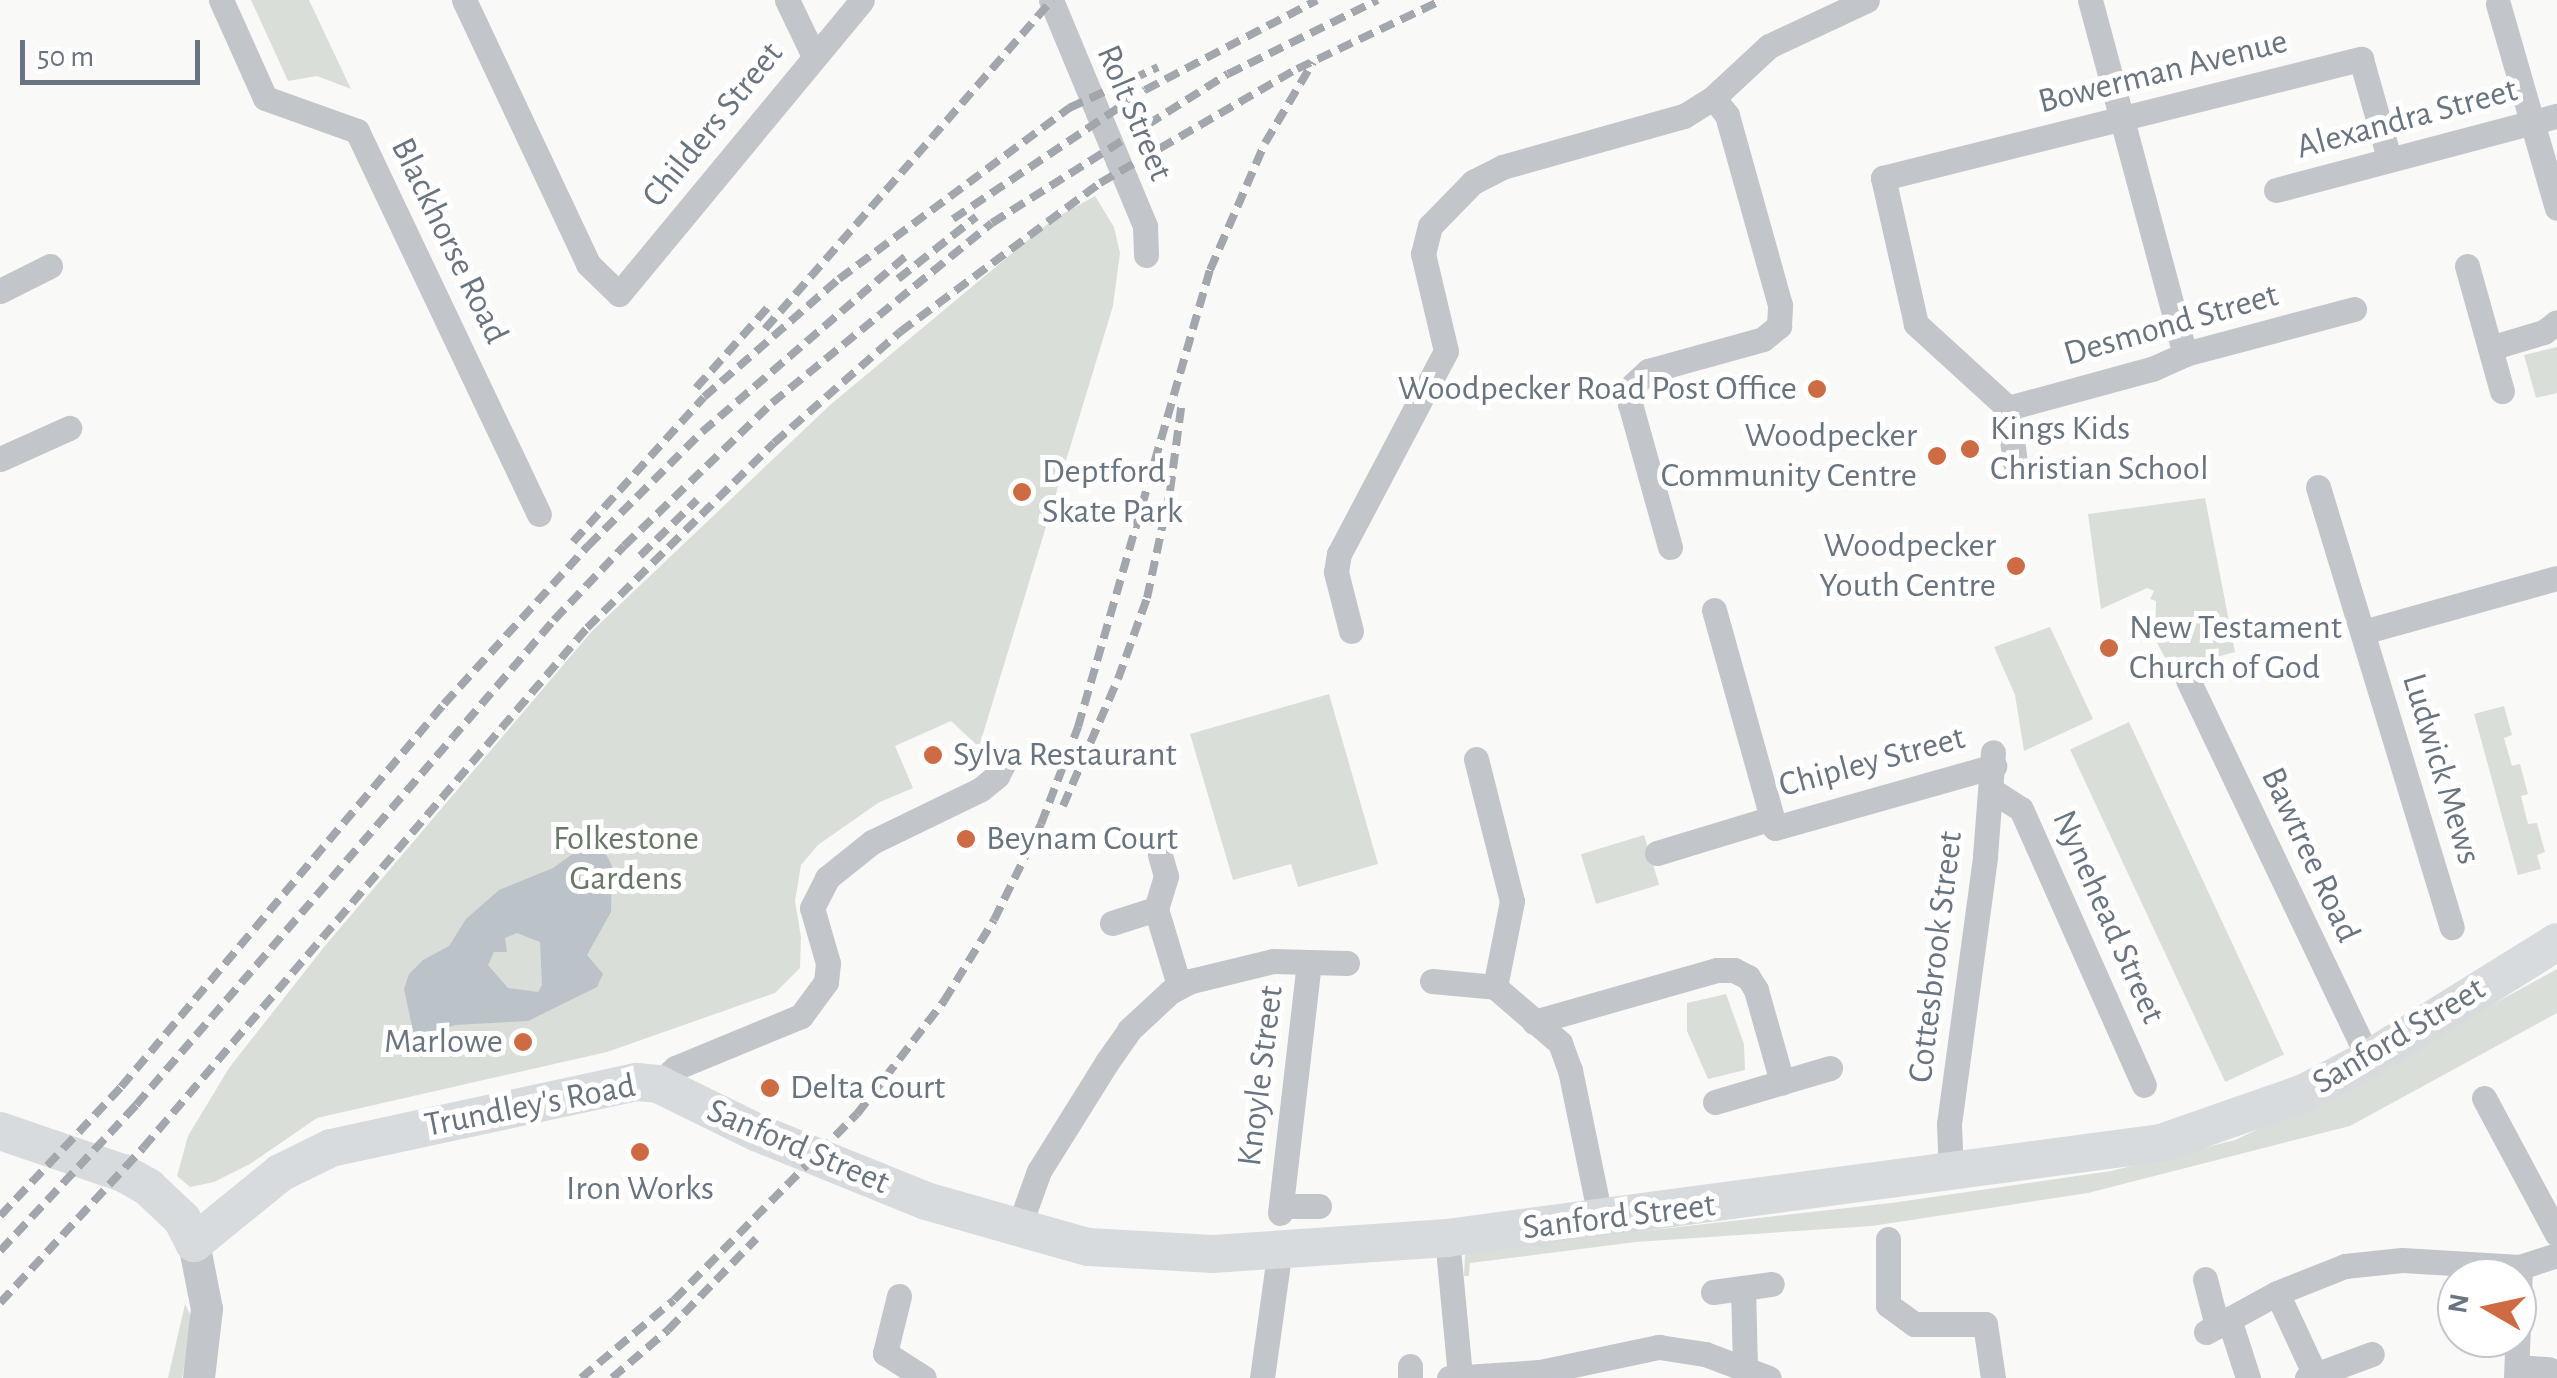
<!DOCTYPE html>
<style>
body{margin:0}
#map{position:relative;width:2557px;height:1378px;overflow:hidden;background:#f9faf8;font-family:"Alegreya Sans",sans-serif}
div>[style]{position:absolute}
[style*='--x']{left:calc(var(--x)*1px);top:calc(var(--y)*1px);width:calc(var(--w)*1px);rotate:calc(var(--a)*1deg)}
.green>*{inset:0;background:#daded8;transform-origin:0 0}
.water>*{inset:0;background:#bbc3c8}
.minor>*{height:25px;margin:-12.5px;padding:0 12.5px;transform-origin:12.5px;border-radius:12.5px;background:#c2c5c9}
.tertiary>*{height:32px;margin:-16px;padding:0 16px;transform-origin:16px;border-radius:16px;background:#c2c5c9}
.secondary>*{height:38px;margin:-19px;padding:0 19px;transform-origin:19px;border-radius:19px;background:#d8dbde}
.rail>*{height:8px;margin-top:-4px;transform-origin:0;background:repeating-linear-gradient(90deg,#a2a7ad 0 15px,transparent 0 23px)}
.dots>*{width:28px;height:28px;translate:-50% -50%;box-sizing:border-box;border:5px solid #fff;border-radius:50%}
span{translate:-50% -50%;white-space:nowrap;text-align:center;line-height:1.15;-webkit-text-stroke:10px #fff;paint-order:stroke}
.street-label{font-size:35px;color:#68747f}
.poi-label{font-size:35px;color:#68747f}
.right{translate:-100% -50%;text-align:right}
.left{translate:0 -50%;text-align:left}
.park-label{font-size:35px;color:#687866}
.north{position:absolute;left:2437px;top:1258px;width:100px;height:100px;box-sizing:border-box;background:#fff;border:2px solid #c3c7cc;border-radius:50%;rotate:279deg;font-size:28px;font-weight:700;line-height:40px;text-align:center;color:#68747f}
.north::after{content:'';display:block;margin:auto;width:35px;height:45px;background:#cf6b43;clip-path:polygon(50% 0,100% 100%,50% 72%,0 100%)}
.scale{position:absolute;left:20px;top:40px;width:180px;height:45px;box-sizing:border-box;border:5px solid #68747f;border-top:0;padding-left:12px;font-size:30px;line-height:35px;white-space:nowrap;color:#68747f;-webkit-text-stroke:8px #fff;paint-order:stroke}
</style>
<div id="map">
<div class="green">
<div style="clip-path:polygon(251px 0,309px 0,351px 89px,317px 76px,288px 81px)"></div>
<div style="clip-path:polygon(1095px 196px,1114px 227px,1120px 253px,1113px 306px,979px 747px,951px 721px,895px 746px,913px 788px,878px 803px,818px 845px,801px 865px,795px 901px,801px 937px,800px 968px,775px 993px,607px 1052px,317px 1118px,250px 1164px,214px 1182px,190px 1187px,177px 1176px,188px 1136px,229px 1068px,324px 947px,592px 631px,830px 405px,1052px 220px)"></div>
<div style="clip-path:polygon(2557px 347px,2557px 393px,2536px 398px,2524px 355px)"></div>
<div style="clip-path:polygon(2205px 498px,2235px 652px,2171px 669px,2155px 639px,2156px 601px,2150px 599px,2154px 591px,2147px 588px,2101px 609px,2088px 514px)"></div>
<div style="clip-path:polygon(2050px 627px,2093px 719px,2024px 751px,2015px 695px,1994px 647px)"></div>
<div style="clip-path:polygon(1329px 694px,1378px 864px,1298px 887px,1291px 864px,1233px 880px,1190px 734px)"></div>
<div style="clip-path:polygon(2504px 706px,2512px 735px,2504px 738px,2512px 766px,2520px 764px,2528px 794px,2521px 796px,2528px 824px,2537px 823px,2545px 852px,2537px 855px,2541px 869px,2518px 875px,2474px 714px)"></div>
<div style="left:2129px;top:722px;width:367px;height:65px;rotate:65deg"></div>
<div style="left:1644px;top:835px;width:52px;height:66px;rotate:73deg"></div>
<div style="clip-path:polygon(2557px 969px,2557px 1013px,2350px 1126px,2088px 1193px,1872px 1226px,1636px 1242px,1470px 1263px,1469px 1276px,1464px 1276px,1465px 1255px,1476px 1250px,1891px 1203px,2111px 1171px,2235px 1140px,2307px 1106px)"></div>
<div style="clip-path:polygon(1726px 994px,1744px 1044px,1745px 1070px,1708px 1079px,1687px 1031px,1687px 1003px)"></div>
<div style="clip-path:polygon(185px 1304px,193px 1320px,182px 1378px,168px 1378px)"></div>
</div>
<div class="water">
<div style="clip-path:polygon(evenodd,595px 847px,604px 850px,612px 866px,611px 912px,587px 955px,603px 974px,597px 987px,528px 1021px,455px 1025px,415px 1040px,404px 989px,409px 974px,423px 960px,449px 946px,466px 919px,499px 890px,553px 868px,581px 848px,595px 847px,517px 933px,540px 942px,542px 985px,538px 992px,508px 988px,488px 965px,494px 952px,507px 952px,505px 938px,517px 933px)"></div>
</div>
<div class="minor">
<div style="--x:221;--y:0;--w:107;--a:65.8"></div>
<div style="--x:265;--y:98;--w:98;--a:19.7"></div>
<div style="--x:357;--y:131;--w:424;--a:64.6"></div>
<div style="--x:464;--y:0;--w:292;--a:64.8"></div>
<div style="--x:588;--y:264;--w:43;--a:44.1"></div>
<div style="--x:619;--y:294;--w:381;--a:-50.4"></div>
<div style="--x:787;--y:0;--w:62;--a:64.3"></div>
<div style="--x:1051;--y:0;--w:245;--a:67.4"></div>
<div style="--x:1145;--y:226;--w:29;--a:88"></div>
<div style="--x:2090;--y:0;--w:367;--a:75"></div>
<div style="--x:2498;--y:4;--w:212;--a:73.9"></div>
<div style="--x:2276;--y:190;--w:291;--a:-14.8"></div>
<div style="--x:2467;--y:266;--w:130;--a:74.4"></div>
<div style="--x:0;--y:291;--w:56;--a:-26.6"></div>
<div style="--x:2490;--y:348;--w:56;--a:-16.5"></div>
<div style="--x:2544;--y:332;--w:16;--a:-38"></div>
<div style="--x:2008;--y:408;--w:149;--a:-15.2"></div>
<div style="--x:2152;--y:369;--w:36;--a:-24"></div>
<div style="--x:2185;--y:354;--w:175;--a:-14.9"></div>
<div style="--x:0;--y:459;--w:76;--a:-24.2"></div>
<div style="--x:2015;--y:463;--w:55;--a:-97.3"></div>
<div style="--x:2008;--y:408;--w:125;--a:-137.6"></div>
<div style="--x:1916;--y:324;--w:150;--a:-102.7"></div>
<div style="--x:1883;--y:178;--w:493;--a:-14"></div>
<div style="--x:2361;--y:59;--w:103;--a:74.2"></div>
<div style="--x:2318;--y:487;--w:460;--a:73.1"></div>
<div style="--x:1670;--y:547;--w:148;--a:-105.6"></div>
<div style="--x:1630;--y:404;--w:19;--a:-81"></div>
<div style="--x:1633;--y:385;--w:21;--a:-43"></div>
<div style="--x:1648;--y:371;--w:119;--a:-15.5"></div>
<div style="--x:1763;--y:339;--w:21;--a:-39"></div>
<div style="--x:1779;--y:326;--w:21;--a:-87"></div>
<div style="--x:1780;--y:305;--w:197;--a:-105.6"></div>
<div style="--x:1727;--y:115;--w:22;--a:-129"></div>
<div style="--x:1714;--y:610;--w:226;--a:74.4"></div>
<div style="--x:1775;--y:828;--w:228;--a:-15.8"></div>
<div style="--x:1351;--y:631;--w:61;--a:-104.3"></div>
<div style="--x:1336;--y:572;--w:18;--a:-81"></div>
<div style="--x:1339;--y:554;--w:229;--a:-62.2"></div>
<div style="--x:1446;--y:351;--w:100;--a:-103.3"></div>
<div style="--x:1423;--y:254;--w:29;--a:-76"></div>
<div style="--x:1430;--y:226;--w:62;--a:-45.7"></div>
<div style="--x:1473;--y:182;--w:33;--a:-27"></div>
<div style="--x:1502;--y:167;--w:189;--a:-15.7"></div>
<div style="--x:1684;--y:116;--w:34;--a:-32"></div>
<div style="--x:1713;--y:98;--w:76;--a:-42.9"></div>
<div style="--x:1769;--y:46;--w:108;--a:-25.1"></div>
<div style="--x:2363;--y:632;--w:201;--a:-15.6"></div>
<div style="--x:2188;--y:680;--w:420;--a:64.5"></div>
<div style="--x:1476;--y:759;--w:146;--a:75.8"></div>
<div style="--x:1512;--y:901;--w:88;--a:101.2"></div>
<div style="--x:1993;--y:791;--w:33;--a:33"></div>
<div style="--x:2021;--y:809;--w:302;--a:66"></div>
<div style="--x:1657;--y:853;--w:120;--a:-16.9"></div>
<div style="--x:1156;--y:909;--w:79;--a:73.2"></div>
<div style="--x:1112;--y:923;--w:46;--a:-17.7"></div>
<div style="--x:1156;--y:909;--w:34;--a:-73"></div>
<div style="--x:1166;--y:876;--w:22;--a:-106"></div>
<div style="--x:1432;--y:981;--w:63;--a:5.4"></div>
<div style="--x:1495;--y:987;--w:86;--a:40.7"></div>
<div style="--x:1560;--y:1043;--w:29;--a:70"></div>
<div style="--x:1570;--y:1070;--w:154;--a:78.4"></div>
<div style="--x:1534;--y:1022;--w:190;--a:-15.9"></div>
<div style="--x:1717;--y:970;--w:17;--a:0"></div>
<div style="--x:1734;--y:970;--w:16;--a:27"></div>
<div style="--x:1748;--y:977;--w:15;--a:58"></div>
<div style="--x:1756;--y:990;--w:96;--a:74.2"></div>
<div style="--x:658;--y:1084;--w:23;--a:-43"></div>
<div style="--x:675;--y:1068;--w:136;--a:-22.4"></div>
<div style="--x:801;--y:1016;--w:42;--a:-53.7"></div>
<div style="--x:826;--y:982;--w:19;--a:-84"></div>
<div style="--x:828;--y:963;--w:57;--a:-106.2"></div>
<div style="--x:812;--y:908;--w:34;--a:-63"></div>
<div style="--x:827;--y:878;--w:58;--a:-38.7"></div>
<div style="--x:872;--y:842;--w:121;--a:-25.9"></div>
<div style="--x:981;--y:789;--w:21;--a:-39"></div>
<div style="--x:997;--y:776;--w:19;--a:-62"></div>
<div style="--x:2484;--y:1098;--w:154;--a:61.8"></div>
<div style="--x:1715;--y:1102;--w:120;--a:-16.5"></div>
<div style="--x:1951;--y:1174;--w:50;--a:-92.3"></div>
<div style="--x:1949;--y:1124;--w:270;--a:-82.3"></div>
<div style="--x:1985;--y:856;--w:104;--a:-85.6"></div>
<div style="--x:1281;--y:1206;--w:38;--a:0"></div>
<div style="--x:1280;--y:1213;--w:251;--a:-83.4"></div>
<div style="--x:1018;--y:1229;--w:62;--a:-70.1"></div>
<div style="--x:1039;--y:1171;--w:128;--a:-58"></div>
<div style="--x:1107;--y:1062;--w:39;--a:-55"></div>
<div style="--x:1129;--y:1030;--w:56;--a:-42.8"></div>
<div style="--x:1170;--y:992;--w:24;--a:-28"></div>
<div style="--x:1191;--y:981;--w:84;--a:-13.7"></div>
<div style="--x:1273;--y:961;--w:74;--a:1.5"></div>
<div style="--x:1447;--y:1238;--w:138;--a:84.6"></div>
<div style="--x:1888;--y:1239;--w:66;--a:90"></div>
<div style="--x:1888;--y:1305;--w:32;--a:36"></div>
<div style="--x:1914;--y:1324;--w:71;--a:0"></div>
<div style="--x:1985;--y:1324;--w:55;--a:81.6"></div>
<div style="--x:2205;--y:1279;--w:49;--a:75.7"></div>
<div style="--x:1713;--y:1292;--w:30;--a:-8"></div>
<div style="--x:2277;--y:1293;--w:90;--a:65.1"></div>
<div style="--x:899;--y:1296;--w:59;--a:103.8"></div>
<div style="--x:885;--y:1353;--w:46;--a:32.7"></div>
<div style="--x:2229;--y:1319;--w:62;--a:72.1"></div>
<div style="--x:2206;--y:1332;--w:81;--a:-28.8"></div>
<div style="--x:2277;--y:1293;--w:73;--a:-21.7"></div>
<div style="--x:2345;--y:1266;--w:57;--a:-6"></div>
<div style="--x:2402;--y:1260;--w:118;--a:3.4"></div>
<div style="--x:2520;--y:1267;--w:39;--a:-18"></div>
<div style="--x:1410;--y:1366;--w:12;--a:90"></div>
<div style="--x:2517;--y:1367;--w:32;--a:4"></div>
<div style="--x:1745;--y:1368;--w:80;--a:-91.4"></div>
<div style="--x:1743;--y:1288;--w:29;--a:-8"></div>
<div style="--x:1262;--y:1378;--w:130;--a:-82.1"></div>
<div style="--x:1449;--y:1378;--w:91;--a:-3.8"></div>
<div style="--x:1540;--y:1372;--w:122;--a:-11.9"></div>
<div style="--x:1659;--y:1347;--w:47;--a:8.7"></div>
<div style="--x:1705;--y:1354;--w:68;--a:20.6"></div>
<div style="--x:2307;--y:1378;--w:69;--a:-20.3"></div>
<div style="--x:2516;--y:1378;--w:111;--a:-87.9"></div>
</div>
<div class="tertiary">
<div style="--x:194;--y:1243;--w:67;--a:78.9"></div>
<div style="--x:207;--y:1309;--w:69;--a:96.6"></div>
</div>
<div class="secondary">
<div style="--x:0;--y:1131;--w:130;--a:18.9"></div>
<div style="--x:123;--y:1173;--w:29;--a:29"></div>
<div style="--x:148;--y:1187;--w:47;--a:43.3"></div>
<div style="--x:182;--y:1219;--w:27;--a:63"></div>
<div style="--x:194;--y:1243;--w:111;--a:-39.1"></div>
<div style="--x:280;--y:1173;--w:57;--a:-26.1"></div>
<div style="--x:331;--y:1148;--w:313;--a:-12.2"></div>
<div style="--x:637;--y:1082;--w:21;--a:5"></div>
<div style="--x:658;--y:1084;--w:111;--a:26.1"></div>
<div style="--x:758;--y:1133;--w:181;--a:22"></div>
<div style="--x:926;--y:1201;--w:168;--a:15.9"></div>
<div style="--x:1088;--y:1247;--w:125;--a:3.2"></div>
<div style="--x:1213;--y:1254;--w:235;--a:-3.9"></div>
<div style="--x:1447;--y:1238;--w:720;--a:-7.58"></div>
<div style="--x:2161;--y:1143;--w:151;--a:-19.3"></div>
<div style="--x:2304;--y:1093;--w:73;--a:-27.6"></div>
<div style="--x:2369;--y:1059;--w:221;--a:-31.9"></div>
</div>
<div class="rail">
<div style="--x:953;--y:219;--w:231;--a:-33.9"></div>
<div style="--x:1145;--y:90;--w:194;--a:-27.6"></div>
<div style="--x:898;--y:279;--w:100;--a:-38.5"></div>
<div style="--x:765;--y:329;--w:437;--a:-48.9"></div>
<div style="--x:696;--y:388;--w:110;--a:-48.3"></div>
<div style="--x:573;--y:542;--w:195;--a:-47.9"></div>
<div style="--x:704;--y:397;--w:179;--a:-41.2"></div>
<div style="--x:839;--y:279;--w:287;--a:-36.6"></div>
<div style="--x:1069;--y:108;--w:98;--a:-24.7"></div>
<div style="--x:640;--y:556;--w:80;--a:-44.5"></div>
<div style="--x:1063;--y:806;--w:138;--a:-66.6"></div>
<div style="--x:1118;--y:679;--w:86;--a:-70.3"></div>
<div style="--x:1147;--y:598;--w:109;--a:-77.9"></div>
<div style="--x:1170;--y:491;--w:91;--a:-82.4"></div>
<div style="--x:0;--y:1216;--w:177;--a:-46.8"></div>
<div style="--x:121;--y:1087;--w:501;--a:-49.86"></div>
<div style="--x:444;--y:704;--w:214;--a:-47.7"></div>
<div style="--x:588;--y:546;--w:161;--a:-45"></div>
<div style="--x:702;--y:432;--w:269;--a:-40.8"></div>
<div style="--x:0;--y:1251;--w:200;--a:-47"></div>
<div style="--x:136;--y:1105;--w:640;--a:-49.24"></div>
<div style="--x:554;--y:620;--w:102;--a:-46.6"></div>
<div style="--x:624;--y:546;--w:206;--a:-44"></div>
<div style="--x:772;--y:403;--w:284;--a:-39.3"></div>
<div style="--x:992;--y:223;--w:279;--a:-32.3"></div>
<div style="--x:1228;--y:74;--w:167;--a:-26.3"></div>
<div style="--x:0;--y:1303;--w:211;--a:-47.3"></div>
<div style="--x:143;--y:1148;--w:684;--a:-49.51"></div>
<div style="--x:587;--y:628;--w:263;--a:-44.7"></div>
<div style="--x:774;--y:443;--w:168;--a:-41.4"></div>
<div style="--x:900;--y:332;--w:249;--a:-36.7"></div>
<div style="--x:1100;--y:183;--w:228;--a:-30.1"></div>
<div style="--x:1297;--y:69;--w:161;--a:-25.4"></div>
<div style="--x:581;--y:1378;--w:121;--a:-40"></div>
<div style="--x:674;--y:1300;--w:261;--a:-45.5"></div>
<div style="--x:857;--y:1114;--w:143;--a:-52.4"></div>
<div style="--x:944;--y:1001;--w:95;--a:-58.3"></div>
<div style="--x:994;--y:920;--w:107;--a:-63.9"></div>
<div style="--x:1041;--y:824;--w:104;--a:-69.1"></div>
<div style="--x:1078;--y:727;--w:476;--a:-73.9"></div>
<div style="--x:1210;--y:270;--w:138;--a:-66.6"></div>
<div style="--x:1265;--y:143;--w:94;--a:-59.3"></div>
<div style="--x:612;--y:1378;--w:74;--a:-40.6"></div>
<div style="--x:668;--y:1330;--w:127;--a:-46"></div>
</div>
<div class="dots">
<div style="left:1817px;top:389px;background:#cf6b43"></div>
<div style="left:1970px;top:449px;background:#cf6b43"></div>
<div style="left:1937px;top:456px;background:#cf6b43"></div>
<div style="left:1022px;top:492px;background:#cf6b43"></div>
<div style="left:2016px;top:566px;background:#cf6b43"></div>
<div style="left:2109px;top:648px;background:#cf6b43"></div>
<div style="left:933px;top:755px;background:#cf6b43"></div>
<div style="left:966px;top:839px;background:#cf6b43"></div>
<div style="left:523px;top:1042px;background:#cf6b43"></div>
<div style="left:770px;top:1088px;background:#cf6b43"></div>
<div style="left:640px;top:1152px;background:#cf6b43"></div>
</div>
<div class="street-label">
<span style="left:2163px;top:72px;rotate:-14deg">Bowerman Avenue</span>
<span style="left:1134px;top:113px;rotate:67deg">Rolt Street</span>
<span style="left:2407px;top:119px;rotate:-15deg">Alexandra Street</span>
<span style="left:713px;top:125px;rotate:-51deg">Childers Street</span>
<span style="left:449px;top:241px;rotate:64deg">Blackhorse Road</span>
<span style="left:2171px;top:325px;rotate:-16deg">Desmond Street</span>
<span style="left:1872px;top:762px;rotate:-15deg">Chipley Street</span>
<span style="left:2441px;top:769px;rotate:73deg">Ludwick Mews</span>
<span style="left:2310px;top:855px;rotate:65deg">Bawtree Road</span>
<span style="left:2108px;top:917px;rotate:66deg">Nynehead Street</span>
<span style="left:1936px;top:957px;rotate:-83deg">Cottesbrook Street</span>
<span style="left:2399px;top:1036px;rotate:-31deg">Sanford Street</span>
<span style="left:1261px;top:1076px;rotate:-83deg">Knoyle Street</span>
<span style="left:530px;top:1106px;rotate:-11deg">Trundley's Road</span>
<span style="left:798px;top:1147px;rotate:23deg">Sanford Street</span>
<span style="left:1619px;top:1217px;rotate:-7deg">Sanford Street</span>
</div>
<div class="poi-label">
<span class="right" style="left:1797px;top:389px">Woodpecker Road Post Office</span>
<span class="left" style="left:1990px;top:449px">Kings Kids<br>Christian School</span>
<span class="right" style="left:1917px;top:456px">Woodpecker<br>Community Centre</span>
<span class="left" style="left:1042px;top:492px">Deptford<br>Skate Park</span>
<span class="right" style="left:1996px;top:566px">Woodpecker<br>Youth Centre</span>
<span class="left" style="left:2129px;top:648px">New Testament<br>Church of God</span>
<span class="left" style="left:953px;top:755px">Sylva Restaurant</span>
<span class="left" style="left:986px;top:839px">Beynam Court</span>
<span class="right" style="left:503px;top:1042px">Marlowe</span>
<span class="left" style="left:790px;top:1088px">Delta Court</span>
<span style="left:640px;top:1189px">Iron Works</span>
</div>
<div class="park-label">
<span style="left:626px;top:859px">Folkestone<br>Gardens</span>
</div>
<div class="north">N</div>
<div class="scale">50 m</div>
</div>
